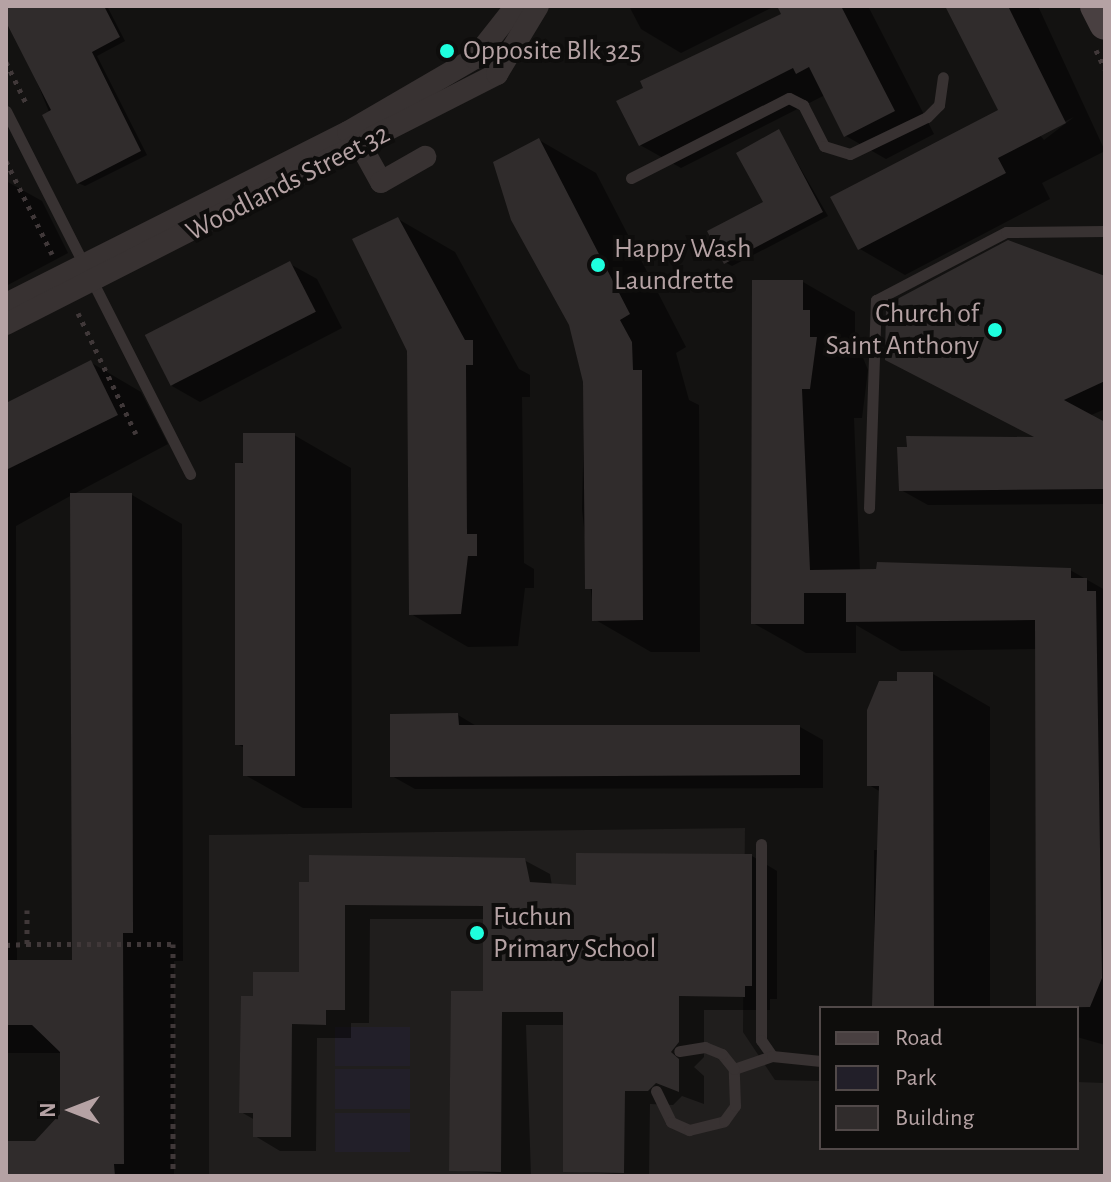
<!DOCTYPE html>
<style>
body{margin:0}
#map{position:relative;width:1111px;height:1182px;overflow:hidden;background:#131211;font-family:"Alegreya Sans",sans-serif}
div>[style]{position:absolute}
[style*='--x']{left:calc(var(--x)*1px);top:calc(var(--y)*1px);width:calc(var(--w)*1px);rotate:calc(var(--a)*1deg)}
.built>*{inset:0;background:#201e1d}
.green>*{inset:0;background:#221f29;transform-origin:0 0}
.shadow>*{inset:0;background:#0007}
.building>*{inset:0;background:#302c2c;transform-origin:0 0}
.path>*{height:5px;margin-top:-2.5px;transform-origin:0;background:repeating-linear-gradient(90deg,#403839 0 4px,transparent 0 10px)}
.lane>*{height:11px;margin:-5.5px;padding:0 5.5px;transform-origin:5.5px;border-radius:5.5px;background:#383232}
.street>*{height:22px;margin:-11px;padding:0 11px;transform-origin:11px;border-radius:11px;background:#383232}
.secondary>*{height:32px;margin:-16px;padding:0 16px;transform-origin:16px;border-radius:16px;background:#494041}
.dots>*{width:22px;height:22px;translate:-50% -50%;box-sizing:border-box;border:4px solid #0e0d0c;border-radius:50%}
span{translate:-50% -50%;white-space:nowrap;text-align:center;line-height:1.15;-webkit-text-stroke:8px #0e0d0c;paint-order:stroke}
.poi-label{font-size:28px;color:#b5a2a4}
.left{translate:0 -50%;text-align:left}
.right{translate:-100% -50%;text-align:right}
.street-label{font-size:28px;color:#b5a2a4}
.frame{position:absolute;inset:0;border:8px solid #b5a2a4;pointer-events:none}
.legend{position:absolute;left:819px;top:1006px;width:260px;height:144px;box-sizing:border-box;background:#0e0d0c;border:2px solid #514949;margin:0;padding:10px 14px;list-style:none;font-size:24px;color:#b5a2a4}
.legend li{display:flex;align-items:center;gap:16px;height:40px}
.legend b{width:40px;border:2px solid #514949}
.north{position:absolute;left:32px;top:1070px;width:80px;height:80px;-webkit-text-stroke:6px #0e0d0c;paint-order:stroke;rotate:270deg;font-size:22px;font-weight:700;line-height:32px;text-align:center;color:#b5a2a4}
.north::after{content:'';display:block;margin:auto;width:28px;height:36px;background:#b5a2a4;clip-path:polygon(50% 0,100% 100%,50% 72%,0 100%)}
</style>
<div id="map">
<div class="built">
<div style="clip-path:polygon(745px 828px,743px 1032px,775px 1080px,821px 1081px,821px 1148px,1077px 1148px,1077px 1082px,1105px 1083px,1105px 1176px,209px 1176px,209px 835px)"></div>
</div>
<div class="green">
<div style="left:335px;top:1027px;width:75px;height:39px"></div>
<div style="left:335px;top:1069px;width:75px;height:40px"></div>
<div style="left:335px;top:1113px;width:75px;height:39px"></div>
</div>
<div class="shadow">
<div style="clip-path:polygon(6px 6px,107px 6px,125px 41px,97px 56px,147px 155px,85px 186px,78px 183px)"></div>
<div style="clip-path:polygon(629px 6px,775px 6px,681px 53px,641px 29px)"></div>
<div style="clip-path:polygon(779px 6px,868px 6px,934px 134px,886px 159px,846px 136px,825px 95px,681px 168px,640px 145px,784px 15px)"></div>
<div style="clip-path:polygon(evenodd,947px 6px,1038px 6px,1105px 151px,1042px 183px,1050px 199px,905px 275px,860px 249px,1000px 110px,947px 6px,1074px 117px,1044px 140px,1038px 133px,1042px 133px,1074px 117px)"></div>
<div style="clip-path:polygon(779px 131px,828px 216px,732px 266px,725px 262px,766px 203px)"></div>
<div style="clip-path:polygon(539px 140px,596px 173px,686px 347px,676px 353px,689px 400px,699px 405px,700px 652px,651px 652px,594px 619px,582px 509px,585px 382px)"></div>
<div style="clip-path:polygon(6px 181px,42px 201px,68px 253px,6px 286px)"></div>
<div style="clip-path:polygon(398px 219px,455px 252px,519px 369px,530px 375px,530px 397px,522px 397px,524px 563px,534px 569px,534px 588px,525px 588px,518px 646px,468px 647px,411px 614px,409px 350px)"></div>
<div style="clip-path:polygon(290px 264px,317px 279px,342px 328px,200px 402px,172px 386px)"></div>
<div style="clip-path:polygon(1105px 278px,1105px 409px,1089px 416px,1105px 425px,1105px 504px,928px 505px,901px 490px,1039px 440px)"></div>
<div style="clip-path:polygon(803px 282px,855px 312px,855px 338px,868px 370px,862px 418px,854px 418px,860px 572px,1070px 570px,1105px 590px,1105px 1045px,1077px 1037px,1077px 1008px,1038px 1008px,1037px 649px,901px 651px,856px 625px,856px 653px,806px 653px,753px 623px)"></div>
<div style="clip-path:polygon(evenodd,90px 362px,141px 392px,168px 444px,72px 495px,132px 495px,182px 524px,183px 961px,174px 961px,174px 1176px,6px 1176px,6px 1143px,36px 1143px,62px 1115px,62px 1053px,6px 1053px,6px 406px,90px 362px,72px 495px,74px 962px,17px 962px,16px 526px,72px 495px)"></div>
<div style="clip-path:polygon(294px 435px,351px 468px,352px 808px,303px 808px,245px 775px,245px 748px,237px 744px,237px 465px)"></div>
<div style="clip-path:polygon(933px 674px,990px 707px,990px 1008px,874px 1005px,874px 850px,881px 850px,881px 792px,869px 785px,873px 696px)"></div>
<div style="clip-path:polygon(458px 715px,478px 727px,800px 727px,823px 740px,823px 788px,415px 789px,392px 776px)"></div>
<div style="clip-path:polygon(752px 856px,777px 871px,777px 999px,770px 999px,770px 1010px,704px 1010px,704px 1057px,694px 1067px,704px 1076px,704px 1104px,682px 1096px,673px 1105px,650px 1104px,649px 1176px,565px 1171px,565px 1025px,526px 1025px,531px 1176px,451px 1170px,485px 993px,485px 919px,370px 919px,369px 1023px,351px 1023px,351px 1038px,317px 1038px,316px 1151px,280px 1151px,255px 1136px,255px 1120px,241px 1112px,255px 998px,301px 974px,301px 884px,524px 860px,550px 874px,552px 886px,578px 887px)"></div>
</div>
<div class="building">
<div style="clip-path:polygon(6px 6px,104px 6px,120px 37px,92px 52px,141px 151px,77px 184px,42px 115px,51px 110px,6px 22px)"></div>
<div style="clip-path:polygon(777px 6px,841px 6px,895px 111px,844px 137px,809px 67px,796px 74px,793px 68px,639px 146px,616px 101px,643px 88px,640px 81px,781px 14px)"></div>
<div style="clip-path:polygon(945px 6px,1008px 6px,1066px 123px,998px 158px,1006px 173px,858px 250px,830px 197px,998px 110px)"></div>
<div style="clip-path:polygon(779px 129px,823px 212px,724px 264px,707px 231px,763px 202px,736px 153px)"></div>
<div style="clip-path:polygon(539px 138px,630px 314px,620px 320px,632px 342px,633px 370px,642px 370px,643px 620px,592px 621px,592px 589px,585px 589px,583px 382px,569px 325px,511px 220px,493px 162px)"></div>
<div style="clip-path:polygon(398px 217px,465px 340px,473px 340px,473px 365px,466px 365px,467px 534px,477px 534px,477px 556px,468px 556px,461px 614px,409px 615px,407px 351px,352px 239px)"></div>
<div style="clip-path:polygon(1008px 240px,1105px 276px,1105px 381px,1064px 400px,1105px 422px,1105px 489px,899px 491px,897px 447px,907px 447px,906px 436px,1034px 437px,885px 360px,886px 305px)"></div>
<div style="left:290px;top:261px;width:57px;height:163px;rotate:63deg"></div>
<div style="clip-path:polygon(752px 280px,803px 280px,803px 310px,810px 310px,810px 337px,817px 337px,810px 389px,802px 389px,810px 570px,876px 569px,877px 562px,1071px 568px,1071px 578px,1087px 578px,1087px 591px,1096px 591px,1102px 978px,1090px 1007px,1036px 1008px,1035px 620px,846px 622px,846px 593px,804px 593px,804px 624px,751px 624px)"></div>
<div style="clip-path:polygon(91px 360px,118px 415px,6px 470px,6px 403px)"></div>
<div style="clip-path:polygon(243px 433px,295px 433px,295px 776px,243px 776px,243px 745px,235px 745px,235px 463px,243px 463px)"></div>
<div style="clip-path:polygon(70px 493px,132px 493px,133px 933px,123px 933px,124px 1164px,114px 1164px,115px 1176px,6px 1176px,6px 1141px,35px 1141px,60px 1114px,60px 1052px,32px 1025px,6px 1025px,6px 960px,72px 960px)"></div>
<div style="clip-path:polygon(897px 672px,933px 672px,934px 1008px,872px 1006px,879px 786px,867px 786px,867px 710px,879px 681px,897px 681px)"></div>
<div style="clip-path:polygon(458px 713px,459px 725px,800px 725px,800px 775px,390px 777px,390px 714px)"></div>
<div style="clip-path:polygon(576px 853px,752px 854px,752px 986px,745px 986px,745px 997px,679px 996px,679px 1042px,671px 1052px,679px 1059px,679px 1092px,656px 1083px,648px 1091px,625px 1091px,624px 1173px,563px 1172px,563px 1012px,502px 1012px,501px 1172px,449px 1171px,451px 991px,483px 991px,483px 906px,345px 905px,345px 1010px,326px 1010px,326px 1025px,292px 1024px,291px 1137px,253px 1137px,253px 1113px,239px 1113px,241px 996px,253px 996px,253px 972px,299px 972px,299px 882px,309px 882px,309px 855px,525px 858px,530px 882px,576px 885px)"></div>
</div>
<div class="path">
<div style="--x:1096;--y:50;--w:21;--a:65"></div>
<div style="--x:6;--y:62;--w:46;--a:64"></div>
<div style="--x:6;--y:161;--w:104;--a:63.7"></div>
<div style="--x:78;--y:313;--w:134;--a:64.4"></div>
<div style="--x:27;--y:944;--w:146;--a:0"></div>
<div style="--x:173;--y:944;--w:232;--a:90"></div>
<div style="--x:6;--y:945;--w:21;--a:-3"></div>
<div style="--x:27;--y:944;--w:34;--a:-90"></div>
</div>
<div class="lane">
<div style="--x:6;--y:111;--w:407;--a:63.1"></div>
<div style="--x:631;--y:178;--w:177;--a:-26.9"></div>
<div style="--x:789;--y:98;--w:16;--a:27"></div>
<div style="--x:803;--y:105;--w:46;--a:62.9"></div>
<div style="--x:824;--y:146;--w:27;--a:17"></div>
<div style="--x:850;--y:154;--w:85;--a:-25.7"></div>
<div style="--x:927;--y:117;--w:17;--a:-45"></div>
<div style="--x:939;--y:105;--w:28;--a:-82"></div>
<div style="--x:869;--y:508;--w:208;--a:-88.1"></div>
<div style="--x:876;--y:300;--w:147;--a:-27.6"></div>
<div style="--x:1006;--y:232;--w:99;--a:-0.6"></div>
<div style="--x:761;--y:844;--w:196;--a:90"></div>
<div style="--x:761;--y:1040;--w:19;--a:55"></div>
<div style="--x:734;--y:1069;--w:40;--a:-18.9"></div>
<div style="--x:772;--y:1056;--w:49;--a:5.8"></div>
<div style="--x:656;--y:1091;--w:34;--a:64"></div>
<div style="--x:671;--y:1122;--w:20;--a:24"></div>
<div style="--x:689;--y:1130;--w:36;--a:-14"></div>
<div style="--x:724;--y:1121;--w:19;--a:-54"></div>
<div style="--x:735;--y:1106;--w:37;--a:-92"></div>
<div style="--x:734;--y:1069;--w:19;--a:-129"></div>
<div style="--x:722;--y:1054;--w:18;--a:-158"></div>
<div style="--x:705;--y:1047;--w:26;--a:171"></div>
</div>
<div class="street">
<div style="--x:361;--y:146;--w:41;--a:60.9"></div>
<div style="--x:381;--y:182;--w:51;--a:-29.6"></div>
<div style="--x:6;--y:304;--w:383;--a:-26.7"></div>
<div style="--x:348;--y:132;--w:147;--a:-30.2"></div>
<div style="--x:475;--y:58;--w:66;--a:-51.7"></div>
<div style="--x:6;--y:324;--w:551;--a:-26.98"></div>
<div style="--x:497;--y:74;--w:79;--a:-58.9"></div>
</div>
<div class="secondary">
<div style="--x:1096;--y:6;--w:20;--a:63"></div>
</div>
<div class="dots">
<div style="left:447px;top:51px;background:#1effde"></div>
<div style="left:598px;top:265px;background:#1effde"></div>
<div style="left:995px;top:330px;background:#1effde"></div>
<div style="left:477px;top:933px;background:#1effde"></div>
</div>
<div class="poi-label">
<span class="left" style="left:463px;top:51px">Opposite Blk 325</span>
<span class="left" style="left:614px;top:265px">Happy Wash<br>Laundrette</span>
<span class="right" style="left:979px;top:330px">Church of<br>Saint Anthony</span>
<span class="left" style="left:493px;top:933px">Fuchun<br>Primary School</span>
</div>
<div class="street-label">
<span style="left:288px;top:183px;rotate:-27deg">Woodlands Street 32</span>
</div>
<div class="frame"></div>
<ul class="legend">
<li><b style="height:10px;background:#494041"></b>Road</li>
<li><b style="height:22px;background:#221f29"></b>Park</li>
<li><b style="height:22px;background:#302c2c"></b>Building</li>
</ul>
<div class="north">N</div>
</div>
